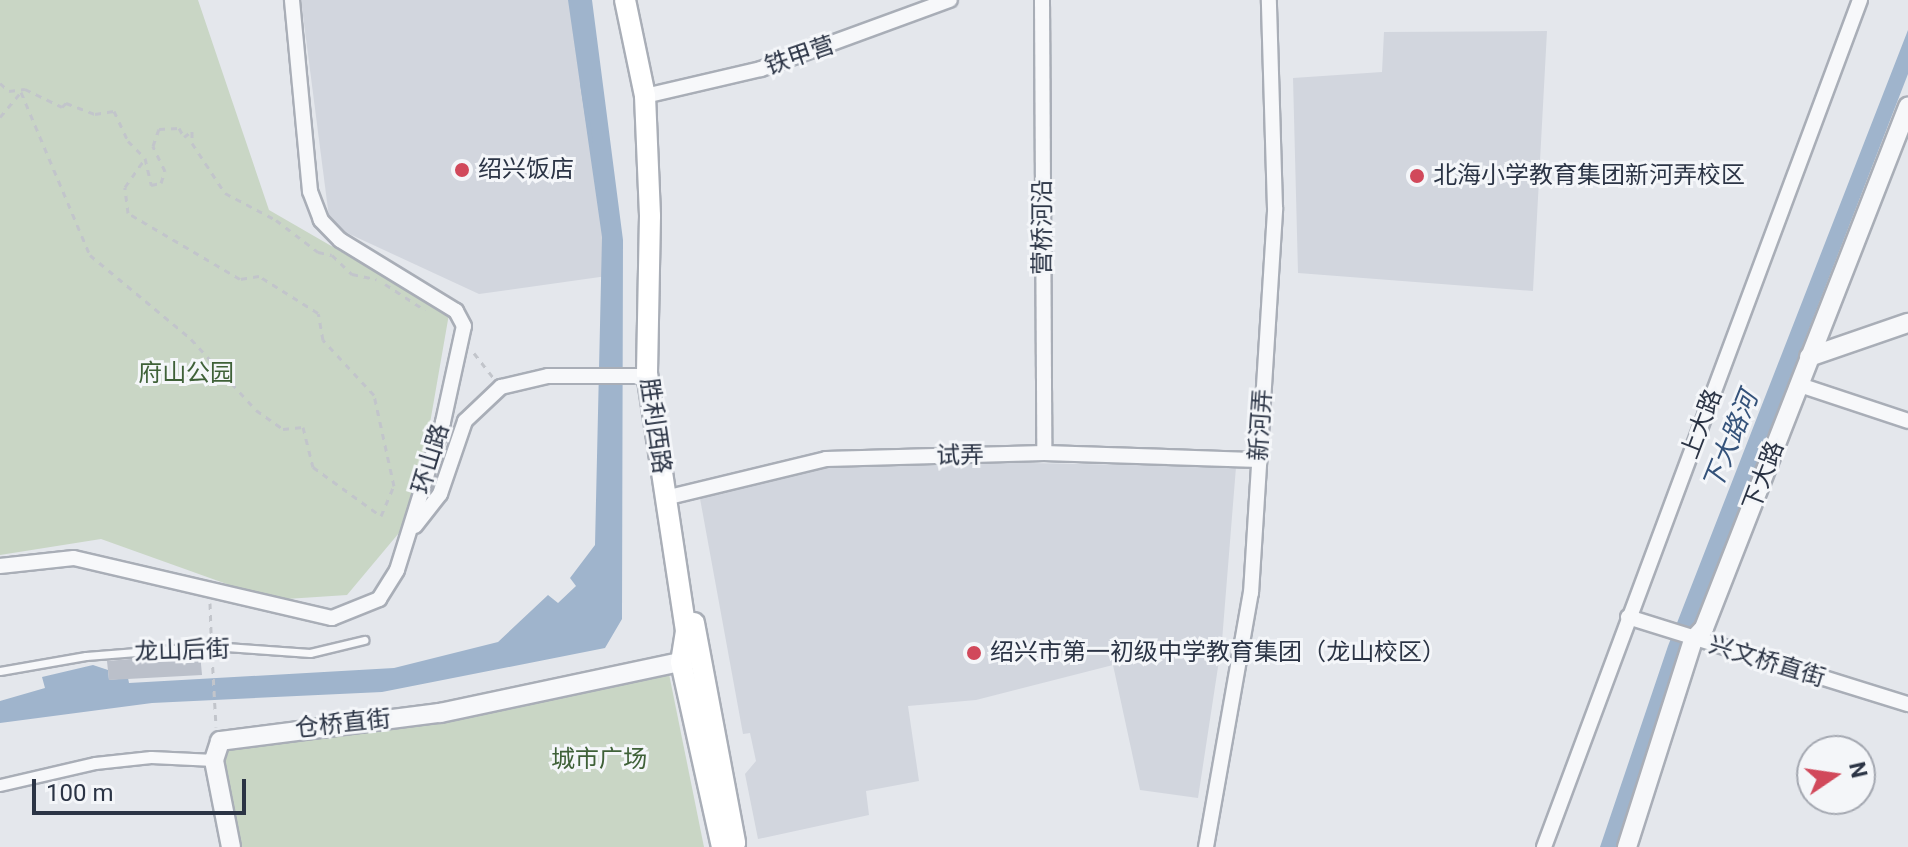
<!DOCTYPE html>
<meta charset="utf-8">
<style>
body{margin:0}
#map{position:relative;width:1908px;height:847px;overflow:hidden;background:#e4e7ec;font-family:Roboto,"Noto Sans SC",sans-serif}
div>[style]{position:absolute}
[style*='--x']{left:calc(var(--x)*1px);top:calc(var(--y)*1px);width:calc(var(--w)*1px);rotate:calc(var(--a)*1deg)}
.built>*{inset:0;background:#d2d6de}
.green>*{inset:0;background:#c9d6c5}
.water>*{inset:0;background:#9fb4cc}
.stream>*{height:4px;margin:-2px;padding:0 2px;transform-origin:2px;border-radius:2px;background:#9fb4cc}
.building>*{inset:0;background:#bbc0ca}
.path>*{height:3px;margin-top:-1.5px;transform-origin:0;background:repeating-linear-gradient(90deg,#c2c5cb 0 6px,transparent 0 12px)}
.roads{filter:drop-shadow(2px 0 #a9aeb7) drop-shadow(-2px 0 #a9aeb7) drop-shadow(0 2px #a9aeb7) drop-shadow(0 -2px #a9aeb7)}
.service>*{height:7px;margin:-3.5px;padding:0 3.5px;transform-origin:3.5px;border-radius:3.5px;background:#f7f8fa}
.pedestrian>*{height:11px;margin:-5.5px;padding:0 5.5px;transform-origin:5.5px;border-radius:5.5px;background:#f7f8fa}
.minor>*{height:14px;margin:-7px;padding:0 7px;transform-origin:7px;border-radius:7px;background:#f7f8fa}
.tertiary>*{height:18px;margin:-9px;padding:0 9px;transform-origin:9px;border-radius:9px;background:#f7f8fa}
.secondary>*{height:20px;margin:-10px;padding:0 10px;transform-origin:10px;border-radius:10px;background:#fff}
.dots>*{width:22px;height:22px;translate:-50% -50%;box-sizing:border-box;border:4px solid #f4f6f9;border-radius:50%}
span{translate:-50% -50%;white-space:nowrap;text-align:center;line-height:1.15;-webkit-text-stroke:6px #f4f6f9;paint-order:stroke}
.street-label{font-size:24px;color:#2b3445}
.poi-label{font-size:24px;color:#2b3445}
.left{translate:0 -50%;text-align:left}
.park-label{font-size:24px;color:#3f6138}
.water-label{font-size:26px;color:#34527a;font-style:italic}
.north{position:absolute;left:1796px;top:735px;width:80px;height:80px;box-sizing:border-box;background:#f4f6f9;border:2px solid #a4a8b1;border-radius:50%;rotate:77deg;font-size:22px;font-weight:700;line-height:32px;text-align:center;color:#2b3445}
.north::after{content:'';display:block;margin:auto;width:28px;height:36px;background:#d1495b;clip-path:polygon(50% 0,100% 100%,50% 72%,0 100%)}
.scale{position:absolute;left:32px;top:779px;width:214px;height:36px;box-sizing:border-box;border:4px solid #2b3445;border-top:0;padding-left:10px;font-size:24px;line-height:28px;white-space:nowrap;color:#2b3445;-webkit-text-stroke:6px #f4f6f9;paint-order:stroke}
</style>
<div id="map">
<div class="built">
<div style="clip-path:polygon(301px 0,580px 0,607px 276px,479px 294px,330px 225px)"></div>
<div style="clip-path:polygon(1547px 31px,1533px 291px,1298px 273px,1293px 78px,1382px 72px,1384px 32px)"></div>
<div style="clip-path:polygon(826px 459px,1236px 467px,1222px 641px,1198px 798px,1140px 790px,1113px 665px,976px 700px,908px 706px,919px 781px,866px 791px,869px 815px,758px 839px,745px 774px,756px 761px,750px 733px,743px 734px,699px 493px)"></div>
</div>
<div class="green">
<div style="clip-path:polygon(0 0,198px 0,269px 210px,449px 314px,414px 515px,347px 595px,271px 600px,101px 539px,0 555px)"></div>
<div style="clip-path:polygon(666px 659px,704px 847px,239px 847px,219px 745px)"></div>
</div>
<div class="water">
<div style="clip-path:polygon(568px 0,592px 0,623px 240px,622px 619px,605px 648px,382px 692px,152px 703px,0 723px,0 701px,45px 688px,42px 677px,93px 665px,108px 670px,109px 680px,128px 678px,129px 683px,394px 668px,498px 642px,548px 595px,558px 603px,576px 586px,570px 578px,595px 545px,602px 237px)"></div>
<div style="clip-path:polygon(1908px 30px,1908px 74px,1754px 471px,1622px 847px,1600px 847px,1668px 646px)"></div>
</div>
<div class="stream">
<div style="--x:582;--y:83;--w:59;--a:81.2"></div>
</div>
<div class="building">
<div style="clip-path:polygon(200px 653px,202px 675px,109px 680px,107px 661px)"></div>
</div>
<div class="path">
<div style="--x:0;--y:83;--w:12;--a:42"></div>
<div style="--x:9;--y:91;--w:16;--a:-7"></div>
<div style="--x:25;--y:89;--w:41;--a:25.9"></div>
<div style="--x:62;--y:107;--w:6;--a:-45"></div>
<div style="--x:66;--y:103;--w:31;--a:21"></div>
<div style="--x:95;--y:114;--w:19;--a:-9"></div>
<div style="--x:114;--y:111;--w:33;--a:65"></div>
<div style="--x:128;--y:141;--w:24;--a:45"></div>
<div style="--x:145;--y:158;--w:28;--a:77"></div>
<div style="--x:151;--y:185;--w:10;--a:-11"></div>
<div style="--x:161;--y:183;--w:13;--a:-72"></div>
<div style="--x:165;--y:171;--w:28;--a:-116"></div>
<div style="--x:153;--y:146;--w:18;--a:-71"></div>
<div style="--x:159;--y:129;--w:20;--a:-3"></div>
<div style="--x:179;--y:128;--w:10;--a:61"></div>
<div style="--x:184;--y:137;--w:10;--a:-37"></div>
<div style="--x:192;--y:131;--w:12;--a:90"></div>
<div style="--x:192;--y:143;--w:60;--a:56.6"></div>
<div style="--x:225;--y:193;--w:58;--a:27.9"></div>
<div style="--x:276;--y:220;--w:53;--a:37.3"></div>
<div style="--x:318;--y:252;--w:14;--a:12"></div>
<div style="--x:332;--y:255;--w:28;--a:44"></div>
<div style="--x:352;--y:274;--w:25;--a:12"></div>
<div style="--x:0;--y:117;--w:33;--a:-50"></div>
<div style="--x:21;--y:92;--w:177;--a:67.1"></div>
<div style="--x:90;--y:255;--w:131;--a:39.7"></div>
<div style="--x:191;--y:339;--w:96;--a:47.5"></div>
<div style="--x:256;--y:410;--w:33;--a:35"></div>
<div style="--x:283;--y:429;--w:20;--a:-6"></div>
<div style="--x:303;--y:427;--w:41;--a:76"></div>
<div style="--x:313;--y:467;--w:84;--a:35.8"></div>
<div style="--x:381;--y:516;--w:33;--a:-67"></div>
<div style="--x:394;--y:486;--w:93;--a:-102.4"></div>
<div style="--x:374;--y:395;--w:75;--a:-132.8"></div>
<div style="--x:323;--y:340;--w:27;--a:-100"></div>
<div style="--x:318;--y:313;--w:70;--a:-147.9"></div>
<div style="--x:259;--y:276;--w:19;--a:171"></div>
<div style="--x:240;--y:279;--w:130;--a:-149.5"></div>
<div style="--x:128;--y:213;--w:26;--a:-97"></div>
<div style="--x:125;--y:187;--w:35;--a:-55"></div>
<div style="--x:385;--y:284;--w:48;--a:33"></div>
<div style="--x:474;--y:353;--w:31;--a:52"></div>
<div style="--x:210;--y:603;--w:32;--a:88"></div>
<div style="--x:212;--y:655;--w:72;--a:86.8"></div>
</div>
<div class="roads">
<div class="service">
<div style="--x:0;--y:671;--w:87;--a:-9.9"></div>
<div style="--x:86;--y:656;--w:126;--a:-4.5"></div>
<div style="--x:212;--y:646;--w:98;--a:4.1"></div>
<div style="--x:310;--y:653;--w:56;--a:-13.5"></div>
</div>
<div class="pedestrian">
<div style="--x:0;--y:785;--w:98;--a:-13"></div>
<div style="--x:95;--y:763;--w:56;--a:-6.1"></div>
<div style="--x:151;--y:757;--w:63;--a:2.7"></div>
</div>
<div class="minor">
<div style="--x:1042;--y:0;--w:453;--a:89.7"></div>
<div style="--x:645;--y:96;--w:119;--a:-13.1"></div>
<div style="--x:761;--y:69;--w:201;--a:-20.1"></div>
<div style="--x:1800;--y:385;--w:114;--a:18.4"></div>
<div style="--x:665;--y:498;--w:166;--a:-13.6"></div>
<div style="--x:826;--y:459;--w:218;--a:-1.6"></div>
<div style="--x:1044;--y:453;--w:215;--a:1.9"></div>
<div style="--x:415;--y:526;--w:41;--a:-52"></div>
<div style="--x:440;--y:494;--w:77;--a:-71.1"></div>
<div style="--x:465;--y:421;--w:50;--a:-43.4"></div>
<div style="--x:501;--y:387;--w:48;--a:-13.2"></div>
<div style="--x:548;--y:376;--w:99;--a:0"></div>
<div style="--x:0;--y:566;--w:74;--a:-6.2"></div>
<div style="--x:74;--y:558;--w:265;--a:13.1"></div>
<div style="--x:332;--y:618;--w:51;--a:-22"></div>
<div style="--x:379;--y:599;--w:34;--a:-58"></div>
<div style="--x:397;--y:570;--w:155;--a:-72.7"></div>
<div style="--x:443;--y:422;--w:98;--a:-77.7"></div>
<div style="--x:464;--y:326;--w:17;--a:-118"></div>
<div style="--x:456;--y:311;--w:136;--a:-148.5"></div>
<div style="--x:340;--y:240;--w:28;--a:-134"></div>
<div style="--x:321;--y:220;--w:31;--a:-111"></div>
<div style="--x:310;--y:191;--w:192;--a:-95.4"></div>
<div style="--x:1628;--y:617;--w:293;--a:17.3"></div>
<div style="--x:1206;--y:847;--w:258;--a:-80"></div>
<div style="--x:1251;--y:593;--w:386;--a:-86.4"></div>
<div style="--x:1275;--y:208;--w:208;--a:-91.7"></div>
<div style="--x:1544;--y:847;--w:904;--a:-69.54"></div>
</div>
<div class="tertiary">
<div style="--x:1809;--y:357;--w:105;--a:-19"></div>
<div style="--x:231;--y:847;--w:89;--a:-101.1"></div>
<div style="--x:214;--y:760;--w:20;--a:-72"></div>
<div style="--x:220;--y:741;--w:222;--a:-7.3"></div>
<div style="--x:440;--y:713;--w:259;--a:-12"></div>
<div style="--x:1627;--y:847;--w:217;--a:-72.3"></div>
<div style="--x:1693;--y:640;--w:16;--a:-47"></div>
<div style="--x:1704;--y:628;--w:560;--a:-68.62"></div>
</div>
<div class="secondary">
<div style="--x:625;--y:0;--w:98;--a:78.2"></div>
<div style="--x:645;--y:96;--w:120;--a:87.6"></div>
<div style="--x:650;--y:216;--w:157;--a:91.1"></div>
<div style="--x:647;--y:373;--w:261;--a:81.4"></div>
<div style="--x:686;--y:631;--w:31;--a:99"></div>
<div style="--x:681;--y:662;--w:189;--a:77.5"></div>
<div style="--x:694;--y:623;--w:224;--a:79.4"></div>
</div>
</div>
<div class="dots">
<div style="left:462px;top:170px;background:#d1495b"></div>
<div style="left:1417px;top:176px;background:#d1495b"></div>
<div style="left:974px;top:653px;background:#d1495b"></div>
</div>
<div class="street-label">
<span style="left:800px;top:56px;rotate:-19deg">铁甲营</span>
<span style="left:1043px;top:227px;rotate:-90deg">营桥河沿</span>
<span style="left:1702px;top:424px;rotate:-69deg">上大路</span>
<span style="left:1261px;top:425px;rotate:-86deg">新河弄</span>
<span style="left:655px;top:426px;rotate:82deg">胜利西路</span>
<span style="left:960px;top:456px;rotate:-1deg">试弄</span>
<span style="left:431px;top:459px;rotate:-73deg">环山路</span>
<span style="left:1764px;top:476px;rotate:-69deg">下大路</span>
<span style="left:182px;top:651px;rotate:-2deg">龙山后街</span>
<span style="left:1767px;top:662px;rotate:17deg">兴文桥直街</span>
<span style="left:343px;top:724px;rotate:-6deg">仓桥直街</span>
</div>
<div class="poi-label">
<span class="left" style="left:478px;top:170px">绍兴饭店</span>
<span class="left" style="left:1433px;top:176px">北海小学教育集团新河弄校区</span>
<span class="left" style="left:990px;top:653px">绍兴市第一初级中学教育集团（龙山校区）</span>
</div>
<div class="park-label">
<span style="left:186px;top:374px">府山公园</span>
<span style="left:599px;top:760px">城市广场</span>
</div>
<div class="water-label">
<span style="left:1731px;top:441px;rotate:-68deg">下大路河</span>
</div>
<div class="north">N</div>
<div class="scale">100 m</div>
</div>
